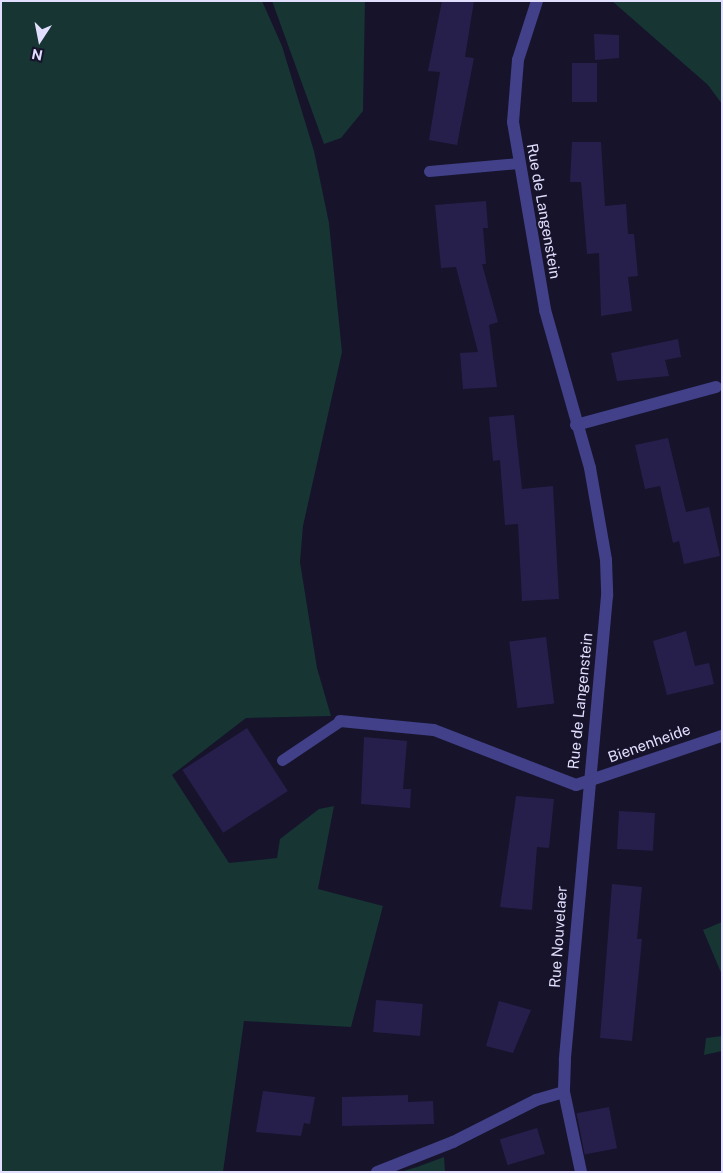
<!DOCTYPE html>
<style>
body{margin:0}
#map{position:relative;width:723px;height:1173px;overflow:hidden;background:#16132b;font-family:"Public Sans",sans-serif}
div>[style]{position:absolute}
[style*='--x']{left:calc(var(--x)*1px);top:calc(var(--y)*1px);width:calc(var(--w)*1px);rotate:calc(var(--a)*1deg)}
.green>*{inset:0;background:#163533}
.building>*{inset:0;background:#271f4b;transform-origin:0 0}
.lane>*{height:11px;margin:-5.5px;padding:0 5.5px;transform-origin:5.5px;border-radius:5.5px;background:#414088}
.street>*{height:12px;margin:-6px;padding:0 6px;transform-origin:6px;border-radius:6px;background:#414088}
span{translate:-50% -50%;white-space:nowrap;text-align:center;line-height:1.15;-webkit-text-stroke:4.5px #16132b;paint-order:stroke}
.street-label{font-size:15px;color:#e1defe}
.frame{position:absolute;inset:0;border:2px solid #e1defe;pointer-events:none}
.north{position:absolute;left:15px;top:15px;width:50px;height:50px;-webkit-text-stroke:4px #16132b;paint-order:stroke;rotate:191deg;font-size:14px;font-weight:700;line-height:20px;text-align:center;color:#e1defe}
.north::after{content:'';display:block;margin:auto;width:18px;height:22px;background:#e1defe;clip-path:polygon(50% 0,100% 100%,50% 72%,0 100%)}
</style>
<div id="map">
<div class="green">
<div style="clip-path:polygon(1px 1px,262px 1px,282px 46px,314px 151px,329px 223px,342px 352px,303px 526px,300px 562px,317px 668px,331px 716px,246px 718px,172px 775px,229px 863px,277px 858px,280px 839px,319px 809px,334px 806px,318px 889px,383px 906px,351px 1027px,244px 1021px,223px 1172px,1px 1172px)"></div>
<div style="clip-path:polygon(272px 1px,365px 1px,363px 111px,341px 138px,324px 144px)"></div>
<div style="clip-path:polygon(612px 1px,722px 1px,722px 104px,708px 85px)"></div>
<div style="clip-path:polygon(722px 922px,722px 975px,703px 930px)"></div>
<div style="clip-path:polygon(722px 1036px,722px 1051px,704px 1055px,706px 1038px)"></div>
<div style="clip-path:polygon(444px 1157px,445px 1172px,400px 1172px,417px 1167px)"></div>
</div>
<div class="building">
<div style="clip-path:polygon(442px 1px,474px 1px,465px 57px,474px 58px,457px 145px,429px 140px,440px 72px,428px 71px)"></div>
<div style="clip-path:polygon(594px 34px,619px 35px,619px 58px,595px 60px)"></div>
<div style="left:572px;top:63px;width:25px;height:39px"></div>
<div style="clip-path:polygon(572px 142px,601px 142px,605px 206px,626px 204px,628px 234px,634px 234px,638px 276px,628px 277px,632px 311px,601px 316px,599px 253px,587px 254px,581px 182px,570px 182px)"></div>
<div style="clip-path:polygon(486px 201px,488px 228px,483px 228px,486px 264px,482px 264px,498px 322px,489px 325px,497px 387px,463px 389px,460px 353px,478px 352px,456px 267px,441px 268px,435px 205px)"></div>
<div style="clip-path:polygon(678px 339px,681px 357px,665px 360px,669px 376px,617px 381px,611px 353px)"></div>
<div style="clip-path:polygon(514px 415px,522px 489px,553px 486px,559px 599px,522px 601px,518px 524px,505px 525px,500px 460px,493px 461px,489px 417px)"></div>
<div style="clip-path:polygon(668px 438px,686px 512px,709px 507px,720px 556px,684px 564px,679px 541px,673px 543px,660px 486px,645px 489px,635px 445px)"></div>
<div style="clip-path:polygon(686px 631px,695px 666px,709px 663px,714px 684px,667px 695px,653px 641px)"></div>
<div style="left:546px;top:637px;width:67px;height:37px;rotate:83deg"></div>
<div style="left:247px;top:728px;width:75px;height:77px;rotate:57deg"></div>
<div style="clip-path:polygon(364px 737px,407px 741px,403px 789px,411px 789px,410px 808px,361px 804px)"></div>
<div style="clip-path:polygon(516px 796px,554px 799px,549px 848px,537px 847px,532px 910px,500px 907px)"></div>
<div style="left:619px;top:811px;width:36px;height:38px;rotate:3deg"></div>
<div style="clip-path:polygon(612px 884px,642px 887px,637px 939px,642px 939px,632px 1041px,600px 1038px)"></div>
<div style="left:376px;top:1000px;width:47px;height:32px;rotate:5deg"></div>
<div style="clip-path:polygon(499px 1001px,531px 1010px,513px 1053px,486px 1046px)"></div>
<div style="clip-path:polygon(263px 1091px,315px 1097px,310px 1124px,304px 1123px,301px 1136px,256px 1132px)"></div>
<div style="clip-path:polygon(408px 1095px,408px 1102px,433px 1101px,434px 1124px,342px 1126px,342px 1097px)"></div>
<div style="left:609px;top:1107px;width:42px;height:33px;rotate:79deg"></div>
<div style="left:537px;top:1128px;width:27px;height:39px;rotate:73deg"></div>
</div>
<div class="lane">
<div style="--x:429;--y:171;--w:90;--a:-5.1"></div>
<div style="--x:282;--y:760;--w:70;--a:-33.9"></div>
</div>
<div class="street">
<div style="--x:537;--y:1;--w:62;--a:107.9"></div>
<div style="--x:518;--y:60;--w:62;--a:94.6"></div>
<div style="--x:513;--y:122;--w:191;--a:80.3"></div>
<div style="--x:545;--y:310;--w:164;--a:74.1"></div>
<div style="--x:590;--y:468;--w:93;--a:80.1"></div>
<div style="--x:606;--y:560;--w:36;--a:88"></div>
<div style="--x:607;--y:596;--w:466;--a:95.2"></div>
<div style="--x:565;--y:1060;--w:32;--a:92"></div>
<div style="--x:564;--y:1092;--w:82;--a:78"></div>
<div style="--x:576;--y:425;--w:145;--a:-15.2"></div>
<div style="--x:340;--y:721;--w:94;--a:5.5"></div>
<div style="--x:434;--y:730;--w:152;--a:21.2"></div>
<div style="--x:576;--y:785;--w:154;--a:-18.6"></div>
<div style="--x:377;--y:1172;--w:82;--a:-21.5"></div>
<div style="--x:453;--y:1142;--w:93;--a:-26.8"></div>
<div style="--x:536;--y:1100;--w:29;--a:-16"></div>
</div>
<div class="street-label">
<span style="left:544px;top:211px;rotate:80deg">Rue de Langenstein</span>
<span style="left:580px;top:701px;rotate:-84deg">Rue de Langenstein</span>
<span style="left:649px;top:743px;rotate:-20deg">Bienenheide</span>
<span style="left:558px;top:937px;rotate:-86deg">Rue Nouvelaer</span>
</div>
<div class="frame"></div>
<div class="north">N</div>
</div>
